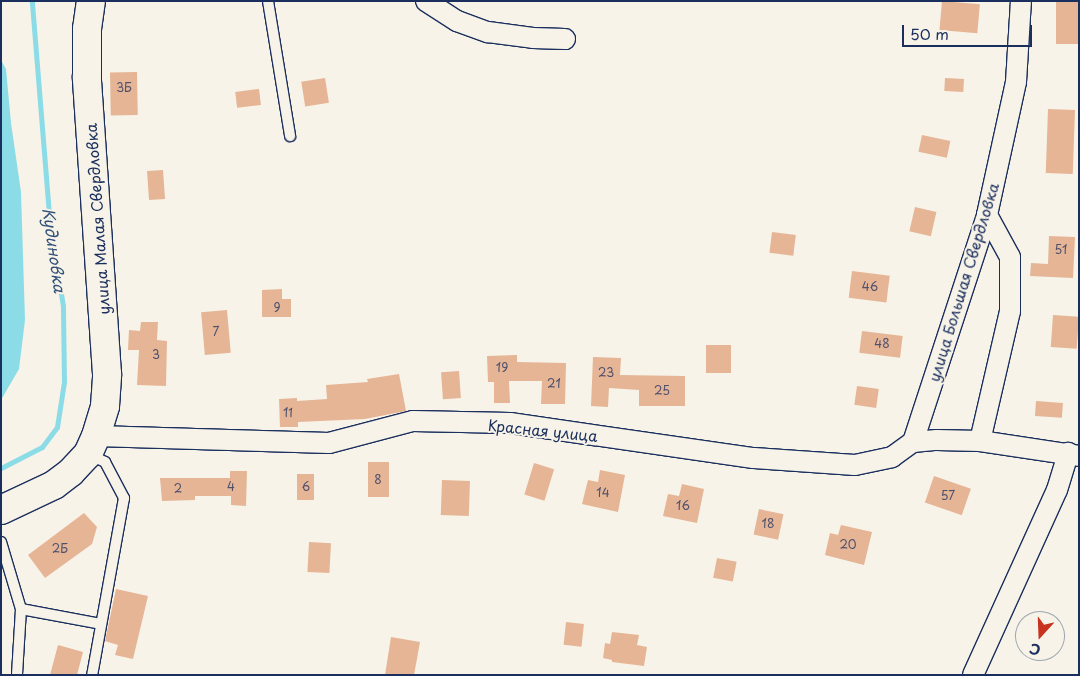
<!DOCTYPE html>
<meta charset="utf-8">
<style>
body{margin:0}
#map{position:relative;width:1080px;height:676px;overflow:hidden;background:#f7f3e8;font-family:"Playpen Sans",sans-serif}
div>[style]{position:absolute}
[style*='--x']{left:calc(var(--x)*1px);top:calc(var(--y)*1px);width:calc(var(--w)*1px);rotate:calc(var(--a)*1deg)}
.water>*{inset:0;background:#8cdce7}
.stream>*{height:5px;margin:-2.5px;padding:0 2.5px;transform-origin:2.5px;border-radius:2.5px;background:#8cdce7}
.building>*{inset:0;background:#e5b596;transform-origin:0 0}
.roads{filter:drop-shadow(1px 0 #1b2f5e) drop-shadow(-1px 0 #1b2f5e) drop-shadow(0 1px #1b2f5e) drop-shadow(0 -1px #1b2f5e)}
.lane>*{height:10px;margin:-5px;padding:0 5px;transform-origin:5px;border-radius:5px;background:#f7f3e8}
.street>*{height:20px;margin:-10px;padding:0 10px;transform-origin:10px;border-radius:10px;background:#f7f3e8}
.secondary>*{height:28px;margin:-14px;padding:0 14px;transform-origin:14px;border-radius:14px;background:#f7f3e8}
span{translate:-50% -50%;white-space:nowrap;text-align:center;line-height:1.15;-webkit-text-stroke:4px #f7f3e8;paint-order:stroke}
.number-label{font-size:12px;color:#4e506c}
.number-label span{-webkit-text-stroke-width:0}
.street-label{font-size:15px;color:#1b2f5e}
.water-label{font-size:16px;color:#325279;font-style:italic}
.frame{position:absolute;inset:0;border:2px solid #1b2f5e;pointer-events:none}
.north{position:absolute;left:1015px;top:611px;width:50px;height:50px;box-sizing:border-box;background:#f7f3e8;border:1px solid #9fa5b1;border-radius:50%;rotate:200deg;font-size:14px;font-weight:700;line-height:20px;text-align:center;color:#1b2f5e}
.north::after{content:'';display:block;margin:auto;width:18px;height:22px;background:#c8321e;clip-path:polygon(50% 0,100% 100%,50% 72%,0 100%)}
.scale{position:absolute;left:902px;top:25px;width:130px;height:22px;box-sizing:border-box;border:2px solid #1b2f5e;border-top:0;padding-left:6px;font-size:15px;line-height:18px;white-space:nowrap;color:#1b2f5e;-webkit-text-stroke:4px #f7f3e8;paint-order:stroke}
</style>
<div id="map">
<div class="water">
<div style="clip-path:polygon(1px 60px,6px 69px,11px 123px,21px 192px,25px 320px,19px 369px,1px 400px)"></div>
</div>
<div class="stream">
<div style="--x:1;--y:468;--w:46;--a:-27.1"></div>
<div style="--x:42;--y:447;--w:25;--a:-53"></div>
<div style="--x:57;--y:427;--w:46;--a:-81.2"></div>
<div style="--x:64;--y:382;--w:76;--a:-90.8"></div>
<div style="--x:63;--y:306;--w:80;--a:-99.3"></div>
<div style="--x:50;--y:227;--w:227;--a:-94.6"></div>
</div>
<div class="building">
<div style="left:942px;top:1px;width:38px;height:29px;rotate:5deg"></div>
<div style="left:1056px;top:1px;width:23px;height:43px"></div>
<div style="left:137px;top:72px;width:43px;height:27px;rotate:89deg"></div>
<div style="left:325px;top:78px;width:25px;height:24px;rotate:81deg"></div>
<div style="left:945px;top:78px;width:19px;height:13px;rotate:3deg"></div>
<div style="left:259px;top:89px;width:16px;height:24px;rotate:83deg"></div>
<div style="left:1048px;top:109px;width:27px;height:64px;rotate:2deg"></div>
<div style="left:922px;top:135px;width:29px;height:17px;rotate:12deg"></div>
<div style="left:163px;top:170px;width:29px;height:16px;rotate:86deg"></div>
<div style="left:915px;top:207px;width:22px;height:25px;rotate:13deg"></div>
<div style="left:772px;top:232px;width:24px;height:21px;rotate:7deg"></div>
<div style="clip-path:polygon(1049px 236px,1075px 237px,1073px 278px,1030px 276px,1031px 263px,1048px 264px)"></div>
<div style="left:852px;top:271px;width:38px;height:27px;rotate:7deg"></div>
<div style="clip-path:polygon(282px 289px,282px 299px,291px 299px,291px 317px,262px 317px,262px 290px)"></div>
<div style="left:227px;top:310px;width:43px;height:26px;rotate:85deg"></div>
<div style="left:1053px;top:315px;width:26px;height:32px;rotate:4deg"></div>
<div style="clip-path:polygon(141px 322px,158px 322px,157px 340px,167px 341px,166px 386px,137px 385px,139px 350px,128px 350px,129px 330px,140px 331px)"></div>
<div style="left:862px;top:331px;width:41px;height:22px;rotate:7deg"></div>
<div style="left:706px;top:345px;width:25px;height:28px"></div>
<div style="clip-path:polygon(517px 355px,517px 362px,566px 363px,565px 404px,541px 404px,542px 381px,509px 381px,510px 403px,494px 403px,494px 382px,488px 382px,487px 356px)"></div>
<div style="clip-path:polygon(593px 357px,621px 358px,620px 375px,685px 376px,685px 406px,639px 406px,639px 390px,609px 388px,608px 407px,591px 406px)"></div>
<div style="left:459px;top:371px;width:27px;height:18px;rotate:86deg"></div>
<div style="clip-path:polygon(399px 374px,406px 411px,365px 419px,298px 422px,298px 427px,280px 427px,279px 399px,297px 398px,297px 401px,327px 399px,326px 385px,368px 382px,367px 379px)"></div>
<div style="left:857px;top:386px;width:22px;height:19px;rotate:8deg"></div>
<div style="left:1036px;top:401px;width:27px;height:15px;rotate:4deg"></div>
<div style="left:368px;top:462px;width:21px;height:35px"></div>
<div style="left:534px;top:463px;width:21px;height:33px;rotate:17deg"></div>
<div style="clip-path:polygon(600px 470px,625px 475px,618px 512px,582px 504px,588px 480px,598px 482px)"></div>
<div style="clip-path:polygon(230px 471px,247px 471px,246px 506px,231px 505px,231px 496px,195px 496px,195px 500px,162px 501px,160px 478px,230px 478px)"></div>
<div style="left:297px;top:474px;width:17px;height:26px"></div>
<div style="left:934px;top:476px;width:39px;height:28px;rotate:19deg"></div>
<div style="left:442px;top:480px;width:28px;height:35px;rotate:2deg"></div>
<div style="clip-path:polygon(682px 484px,704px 489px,697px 523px,663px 516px,668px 494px,679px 496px)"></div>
<div style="left:759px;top:509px;width:25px;height:26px;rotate:12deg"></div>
<div style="clip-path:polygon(84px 513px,97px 527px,92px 544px,45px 578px,28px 555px)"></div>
<div style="clip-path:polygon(841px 525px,872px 532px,864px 565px,825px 555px,830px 533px,838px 535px)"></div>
<div style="left:309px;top:542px;width:22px;height:30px;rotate:3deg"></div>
<div style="left:717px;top:558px;width:20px;height:20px;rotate:11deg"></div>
<div style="clip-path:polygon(116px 589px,148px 596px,133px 659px,115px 655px,118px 645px,105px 641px)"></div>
<div style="left:566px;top:622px;width:18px;height:23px;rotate:6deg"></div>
<div style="clip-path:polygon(612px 632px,639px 635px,637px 645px,647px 647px,644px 666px,612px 662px,612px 660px,603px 658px,605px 643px,610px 644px)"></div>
<div style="clip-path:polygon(391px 637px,420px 642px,414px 675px,385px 675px)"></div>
<div style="clip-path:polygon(58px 645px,83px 652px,77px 675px,50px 675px)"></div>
</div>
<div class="roads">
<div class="lane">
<div style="--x:268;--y:1;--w:137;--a:80.7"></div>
<div style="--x:88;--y:454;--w:19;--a:25"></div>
<div style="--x:105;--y:462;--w:41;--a:62.2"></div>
<div style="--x:124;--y:498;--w:180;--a:100.2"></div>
<div style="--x:1;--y:542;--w:70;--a:73.4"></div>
<div style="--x:21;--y:609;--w:66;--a:93.5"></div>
<div style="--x:21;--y:609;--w:81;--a:10.6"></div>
</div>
<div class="street">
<div style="--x:426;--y:1;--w:37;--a:33"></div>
<div style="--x:457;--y:21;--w:33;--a:20"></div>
<div style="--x:488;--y:32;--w:45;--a:7.6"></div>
<div style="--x:533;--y:38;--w:32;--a:2"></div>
<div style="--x:96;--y:436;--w:233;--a:1.7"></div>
<div style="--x:329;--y:443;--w:87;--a:-14.7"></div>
<div style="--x:413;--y:421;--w:97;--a:1.2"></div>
<div style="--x:510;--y:423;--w:246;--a:8.2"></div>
<div style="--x:754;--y:458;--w:101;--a:4"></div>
<div style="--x:855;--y:465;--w:38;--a:-12"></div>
<div style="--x:892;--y:457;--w:26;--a:-36"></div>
<div style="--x:913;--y:442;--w:24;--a:-5"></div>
<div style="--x:937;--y:440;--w:43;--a:1.3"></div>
<div style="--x:980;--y:441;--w:100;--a:8.6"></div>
<div style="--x:980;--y:441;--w:133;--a:-77"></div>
<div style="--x:1010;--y:311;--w:54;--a:-90"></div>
<div style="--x:1010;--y:257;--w:48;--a:-118.7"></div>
<div style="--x:913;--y:442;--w:239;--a:-71.9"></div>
<div style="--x:987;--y:215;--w:136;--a:-77.7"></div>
<div style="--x:1016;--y:82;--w:81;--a:-86.5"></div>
<div style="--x:973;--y:675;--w:203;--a:-65.6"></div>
<div style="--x:1057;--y:490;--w:39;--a:-73"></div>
</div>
<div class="secondary">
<div style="--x:1;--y:510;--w:59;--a:-25.3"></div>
<div style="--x:54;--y:485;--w:21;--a:-37"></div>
<div style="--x:71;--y:472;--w:25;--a:-47"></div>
<div style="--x:88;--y:454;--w:20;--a:-66"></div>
<div style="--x:96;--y:436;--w:31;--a:-73"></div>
<div style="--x:105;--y:406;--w:32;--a:-86"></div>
<div style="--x:107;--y:374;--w:298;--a:-93.9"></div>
<div style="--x:87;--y:77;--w:48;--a:-90"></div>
<div style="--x:87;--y:29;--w:28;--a:-82"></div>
</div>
</div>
<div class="number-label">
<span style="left:124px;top:88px">3Б</span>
<span style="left:1061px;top:250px">51</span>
<span style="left:870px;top:287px">46</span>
<span style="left:277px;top:308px">9</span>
<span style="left:216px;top:332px">7</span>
<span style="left:882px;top:344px">48</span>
<span style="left:156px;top:355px">3</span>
<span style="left:502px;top:368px">19</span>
<span style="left:606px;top:373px">23</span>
<span style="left:554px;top:384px">21</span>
<span style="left:662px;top:391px">25</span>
<span style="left:288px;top:413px">11</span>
<span style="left:378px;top:480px">8</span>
<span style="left:231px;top:487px">4</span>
<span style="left:306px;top:487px">6</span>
<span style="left:178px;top:489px">2</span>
<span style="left:603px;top:493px">14</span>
<span style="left:948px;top:496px">57</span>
<span style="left:683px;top:506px">16</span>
<span style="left:768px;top:524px">18</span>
<span style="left:848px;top:545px">20</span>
<span style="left:60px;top:549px">2Б</span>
</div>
<div class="street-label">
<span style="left:97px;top:219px;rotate:-94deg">улица Малая Свердловка</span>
<span style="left:963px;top:282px;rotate:-73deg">улица Большая Свердловка</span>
<span style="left:543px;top:430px;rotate:6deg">Красная улица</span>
</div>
<div class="water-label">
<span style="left:55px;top:250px;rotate:82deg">Кудиновка</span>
</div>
<div class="frame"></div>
<div class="north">С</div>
<div class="scale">50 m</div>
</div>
